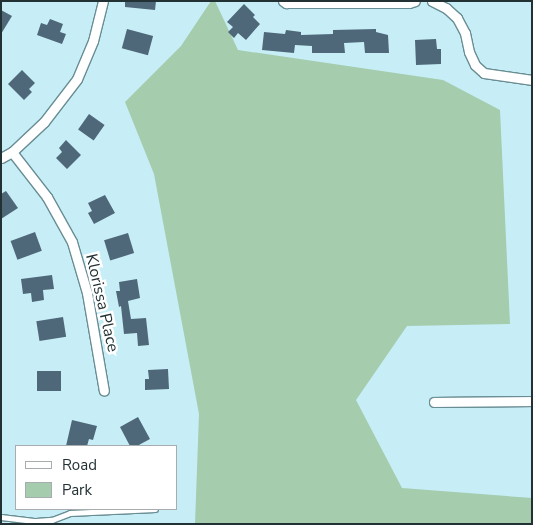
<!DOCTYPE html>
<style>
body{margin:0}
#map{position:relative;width:533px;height:525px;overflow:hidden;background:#c7eef6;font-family:"Nunito Sans",sans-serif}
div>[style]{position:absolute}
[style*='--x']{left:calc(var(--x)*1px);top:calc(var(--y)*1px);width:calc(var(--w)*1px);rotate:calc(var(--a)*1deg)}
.green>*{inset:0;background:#a4ccad}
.building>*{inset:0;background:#4e6779;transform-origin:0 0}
.roads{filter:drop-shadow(1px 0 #698d94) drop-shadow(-1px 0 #698d94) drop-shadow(0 1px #698d94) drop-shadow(0 -1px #698d94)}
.service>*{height:4.5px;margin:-2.25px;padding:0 2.25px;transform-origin:2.25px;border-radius:2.25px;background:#fff}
.minor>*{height:9px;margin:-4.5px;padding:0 4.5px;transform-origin:4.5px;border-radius:4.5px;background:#fff}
span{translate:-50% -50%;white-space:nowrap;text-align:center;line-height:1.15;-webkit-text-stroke:5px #fff;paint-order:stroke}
.street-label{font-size:16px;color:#223134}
.frame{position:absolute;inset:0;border:2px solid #223134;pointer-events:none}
.legend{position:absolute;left:15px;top:445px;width:162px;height:65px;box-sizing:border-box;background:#fff;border:1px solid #a7adae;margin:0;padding:6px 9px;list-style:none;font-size:15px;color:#223134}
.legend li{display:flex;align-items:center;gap:10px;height:25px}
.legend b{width:25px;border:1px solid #a7adae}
</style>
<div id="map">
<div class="green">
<div style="clip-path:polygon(211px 1px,215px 1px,238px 50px,443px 80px,500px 110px,510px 324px,407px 326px,356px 400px,402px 488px,532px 498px,532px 524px,195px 524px,199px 414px,154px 174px,125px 102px,181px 46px)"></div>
</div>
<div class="building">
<div style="clip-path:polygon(125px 1px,156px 1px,155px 10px,125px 7px)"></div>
<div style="clip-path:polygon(244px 4px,255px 15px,253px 17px,260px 24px,246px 40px,238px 33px,234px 38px,228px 32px,233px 27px,227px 22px)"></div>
<div style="clip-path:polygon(1px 10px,12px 16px,1px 34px)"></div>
<div style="clip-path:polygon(50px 19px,63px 24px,60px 32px,66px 34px,62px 44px,37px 35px,41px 23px,47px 25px)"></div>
<div style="left:127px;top:29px;width:27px;height:20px;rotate:15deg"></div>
<div style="clip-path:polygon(376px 29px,376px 32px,388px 35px,389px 53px,365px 53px,364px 42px,344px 43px,345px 53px,312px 53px,312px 46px,295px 45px,294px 53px,262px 50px,264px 32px,285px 34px,286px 30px,301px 32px,301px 35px,333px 34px,333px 30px)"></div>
<div style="clip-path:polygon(436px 39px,437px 49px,441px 49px,441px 64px,416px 65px,415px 40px)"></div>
<div style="clip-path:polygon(22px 70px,35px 83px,29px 89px,32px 92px,24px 100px,8px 84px)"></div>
<div style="left:89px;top:114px;width:19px;height:19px;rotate:35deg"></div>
<div style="clip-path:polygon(66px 140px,81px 155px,67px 169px,56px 158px,62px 152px,59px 148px)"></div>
<div style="clip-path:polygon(6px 191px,18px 208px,1px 219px,1px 194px)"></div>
<div style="clip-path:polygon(105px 195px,115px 213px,94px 224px,88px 213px,92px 211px,88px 203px)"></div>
<div style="left:35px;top:232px;width:20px;height:26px;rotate:70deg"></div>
<div style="left:128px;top:233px;width:21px;height:25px;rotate:73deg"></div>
<div style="clip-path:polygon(52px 275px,54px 289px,43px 290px,44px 300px,32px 302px,31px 293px,23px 294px,21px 279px)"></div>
<div style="clip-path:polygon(137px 279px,140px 298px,128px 301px,131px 319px,146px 318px,149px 345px,138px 346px,137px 333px,124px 334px,121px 306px,119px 307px,116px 291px,120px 291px,119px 282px)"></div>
<div style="left:63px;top:317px;width:20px;height:27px;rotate:81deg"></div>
<div style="clip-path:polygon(168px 369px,169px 389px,145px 390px,145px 379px,149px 379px,148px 370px)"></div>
<div style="left:37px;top:371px;width:24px;height:20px"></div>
<div style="clip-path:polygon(138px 417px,150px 439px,137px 446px,130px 446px,120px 427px)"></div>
<div style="clip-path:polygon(72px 420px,97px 426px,93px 440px,89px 439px,87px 446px,66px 446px)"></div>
</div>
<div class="roads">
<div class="service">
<div style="--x:1;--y:517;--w:35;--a:7"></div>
<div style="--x:36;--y:521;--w:16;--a:-4"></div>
<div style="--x:52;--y:520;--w:19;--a:-21"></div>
<div style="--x:70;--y:513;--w:85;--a:-2.7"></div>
</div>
<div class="minor">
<div style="--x:283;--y:1;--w:4;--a:34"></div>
<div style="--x:286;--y:3;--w:123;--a:0"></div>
<div style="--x:409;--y:3;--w:6;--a:-18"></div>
<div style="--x:432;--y:1;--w:16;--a:27"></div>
<div style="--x:446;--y:8;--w:15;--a:42"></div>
<div style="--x:457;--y:18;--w:17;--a:62"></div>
<div style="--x:465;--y:33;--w:19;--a:78"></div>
<div style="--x:469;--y:52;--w:14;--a:65"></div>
<div style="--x:475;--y:65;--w:12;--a:42"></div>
<div style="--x:484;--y:73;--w:49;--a:8.3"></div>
<div style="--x:12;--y:152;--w:57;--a:52.1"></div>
<div style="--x:47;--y:197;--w:51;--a:60.9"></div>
<div style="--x:72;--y:242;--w:53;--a:73.6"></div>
<div style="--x:87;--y:293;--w:99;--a:80.2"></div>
<div style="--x:1;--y:158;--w:13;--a:-29"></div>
<div style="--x:12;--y:152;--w:44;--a:-43.2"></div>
<div style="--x:44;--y:122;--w:54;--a:-52.5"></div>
<div style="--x:77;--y:79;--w:41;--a:-67.2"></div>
<div style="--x:93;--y:41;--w:41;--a:-76"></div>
<div style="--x:434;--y:402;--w:98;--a:-0.6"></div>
</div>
</div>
<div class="street-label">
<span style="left:102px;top:303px;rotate:77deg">Klorissa Place</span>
</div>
<div class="frame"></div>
<ul class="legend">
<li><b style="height:6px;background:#fff"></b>Road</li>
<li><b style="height:14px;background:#a4ccad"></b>Park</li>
</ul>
</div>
